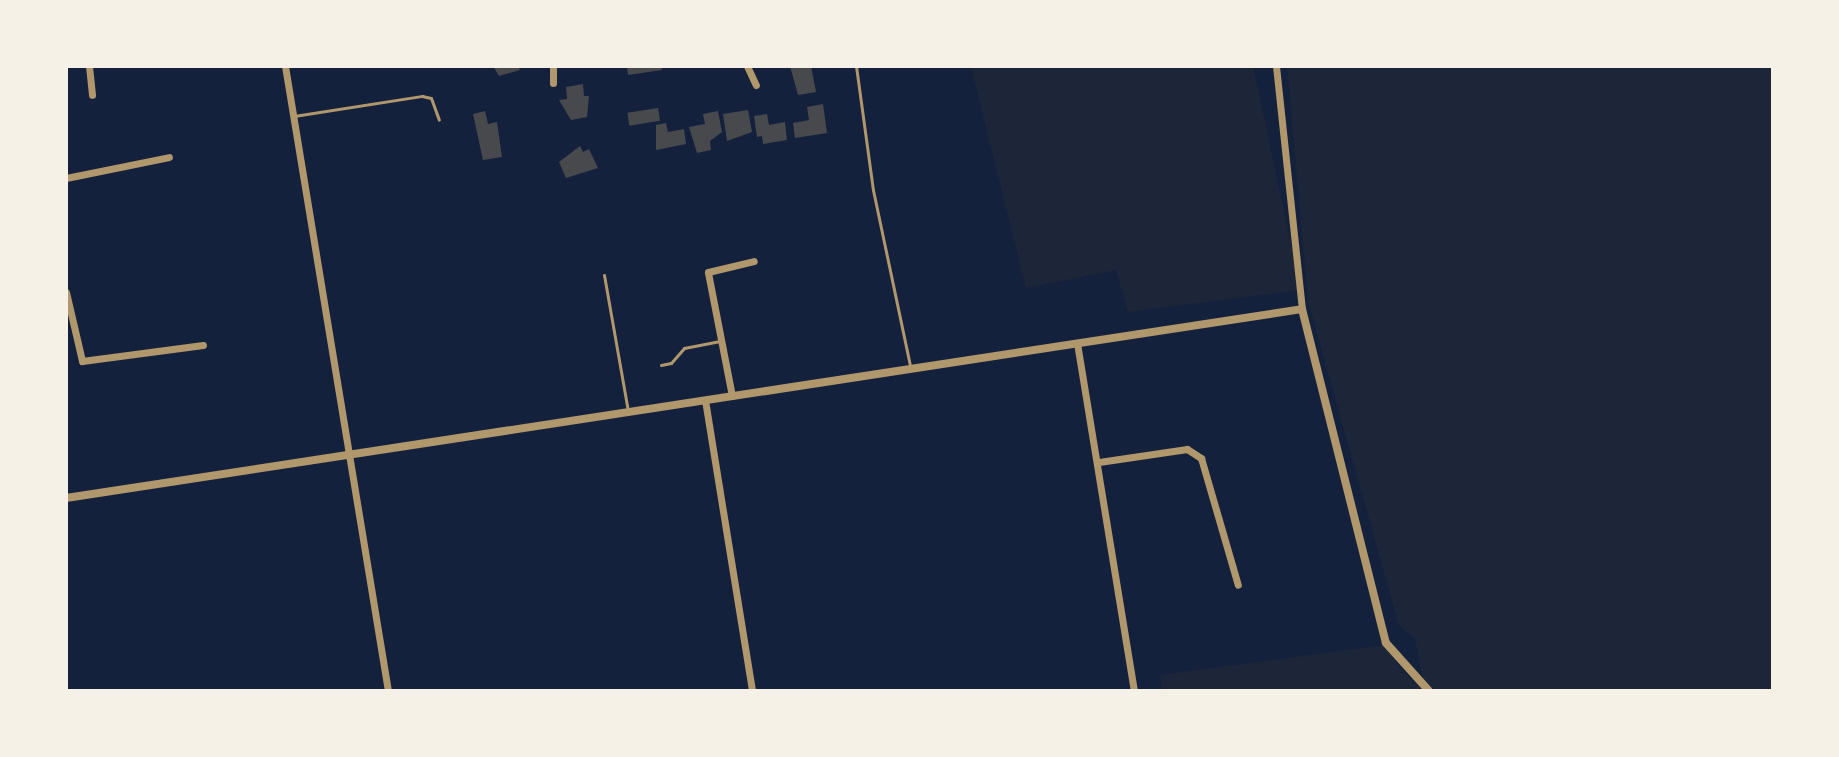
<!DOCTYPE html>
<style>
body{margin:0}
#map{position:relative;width:1839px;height:757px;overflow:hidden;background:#14213d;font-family:"Public Sans",sans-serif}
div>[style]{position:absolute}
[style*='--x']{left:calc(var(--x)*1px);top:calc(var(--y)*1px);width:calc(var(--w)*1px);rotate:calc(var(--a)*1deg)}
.green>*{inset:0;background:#1d2539}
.building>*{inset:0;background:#48494c;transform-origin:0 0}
.service>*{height:3px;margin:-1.5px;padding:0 1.5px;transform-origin:1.5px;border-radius:1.5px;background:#b1986c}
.minor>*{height:7px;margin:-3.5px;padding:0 3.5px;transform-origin:3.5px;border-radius:3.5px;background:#b1986c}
.tertiary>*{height:8px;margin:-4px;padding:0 4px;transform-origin:4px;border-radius:4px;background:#b1986c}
span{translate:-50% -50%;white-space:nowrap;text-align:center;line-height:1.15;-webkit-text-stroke:7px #f6f1e7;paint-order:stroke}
.frame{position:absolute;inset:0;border:68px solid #f6f1e7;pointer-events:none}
</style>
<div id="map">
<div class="green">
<div style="clip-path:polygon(971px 66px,1253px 66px,1301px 290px,1128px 312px,1116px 270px,1026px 288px)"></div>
<div style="clip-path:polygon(1287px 66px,1773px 66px,1773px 691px,1425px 691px,1415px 638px,1399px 626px,1308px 301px)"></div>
<div style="clip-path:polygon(1393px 644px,1396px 664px,1423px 691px,1162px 691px,1160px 675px)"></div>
</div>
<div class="building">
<div style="clip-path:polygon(493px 66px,518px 66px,520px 70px,499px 76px)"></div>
<div style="clip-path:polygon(627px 66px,661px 66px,662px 70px,628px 75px)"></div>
<div style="clip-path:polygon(790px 66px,811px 66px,816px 92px,798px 95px)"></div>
<div style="clip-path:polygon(583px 84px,584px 96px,589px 96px,587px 117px,571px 120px,559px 100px,567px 99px,566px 87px)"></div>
<div style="clip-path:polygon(823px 104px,827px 133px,795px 138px,793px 123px,809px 120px,807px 107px)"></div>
<div style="left:658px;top:108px;width:13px;height:31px;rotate:81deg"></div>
<div style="clip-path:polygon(748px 110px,752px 132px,727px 141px,723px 114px)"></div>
<div style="clip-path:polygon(485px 111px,488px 124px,497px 122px,502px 157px,483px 160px,473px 114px)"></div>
<div style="clip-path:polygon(718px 111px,722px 132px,710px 141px,711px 150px,697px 153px,689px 127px,705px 124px,703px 114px)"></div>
<div style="clip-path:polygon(767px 114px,769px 125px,785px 122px,787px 140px,763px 144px,762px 136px,757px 137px,754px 116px)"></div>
<div style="clip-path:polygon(666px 123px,668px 132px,684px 129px,686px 144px,656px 150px,656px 125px)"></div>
<div style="clip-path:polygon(580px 146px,583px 152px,589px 149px,598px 168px,566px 178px,559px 162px)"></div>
</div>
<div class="service">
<div style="--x:856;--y:66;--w:125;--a:82.2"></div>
<div style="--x:873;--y:190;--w:179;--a:78.1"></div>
<div style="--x:294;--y:116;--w:130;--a:-8.9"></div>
<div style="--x:422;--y:96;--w:9;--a:13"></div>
<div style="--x:431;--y:98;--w:23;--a:70"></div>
<div style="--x:604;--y:275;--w:138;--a:80"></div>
<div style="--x:661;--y:365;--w:10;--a:-11"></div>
<div style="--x:671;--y:363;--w:20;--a:-49"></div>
<div style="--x:684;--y:348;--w:38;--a:-11"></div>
</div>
<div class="minor">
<div style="--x:89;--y:66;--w:29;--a:84"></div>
<div style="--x:285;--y:66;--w:633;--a:80.64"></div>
<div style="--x:553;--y:66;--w:17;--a:90"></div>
<div style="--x:747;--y:66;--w:21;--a:65"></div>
<div style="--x:1276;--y:66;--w:244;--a:83.9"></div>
<div style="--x:66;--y:178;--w:105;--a:-11.5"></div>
<div style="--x:66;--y:292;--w:71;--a:76.9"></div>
<div style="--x:82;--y:361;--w:122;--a:-7.5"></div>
<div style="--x:1077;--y:343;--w:353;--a:80.7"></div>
<div style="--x:732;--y:396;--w:126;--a:-101"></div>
<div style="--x:708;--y:272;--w:47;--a:-13.4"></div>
<div style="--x:705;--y:400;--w:295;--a:80.8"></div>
<div style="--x:1099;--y:462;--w:89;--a:-8.4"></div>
<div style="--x:1187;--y:449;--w:17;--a:33"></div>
<div style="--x:1201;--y:458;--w:132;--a:73.8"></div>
</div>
<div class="tertiary">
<div style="--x:66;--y:498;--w:1250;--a:-8.69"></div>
<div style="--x:1302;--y:309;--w:344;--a:75.9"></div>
<div style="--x:1386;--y:643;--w:64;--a:48.1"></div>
</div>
<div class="frame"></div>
</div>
